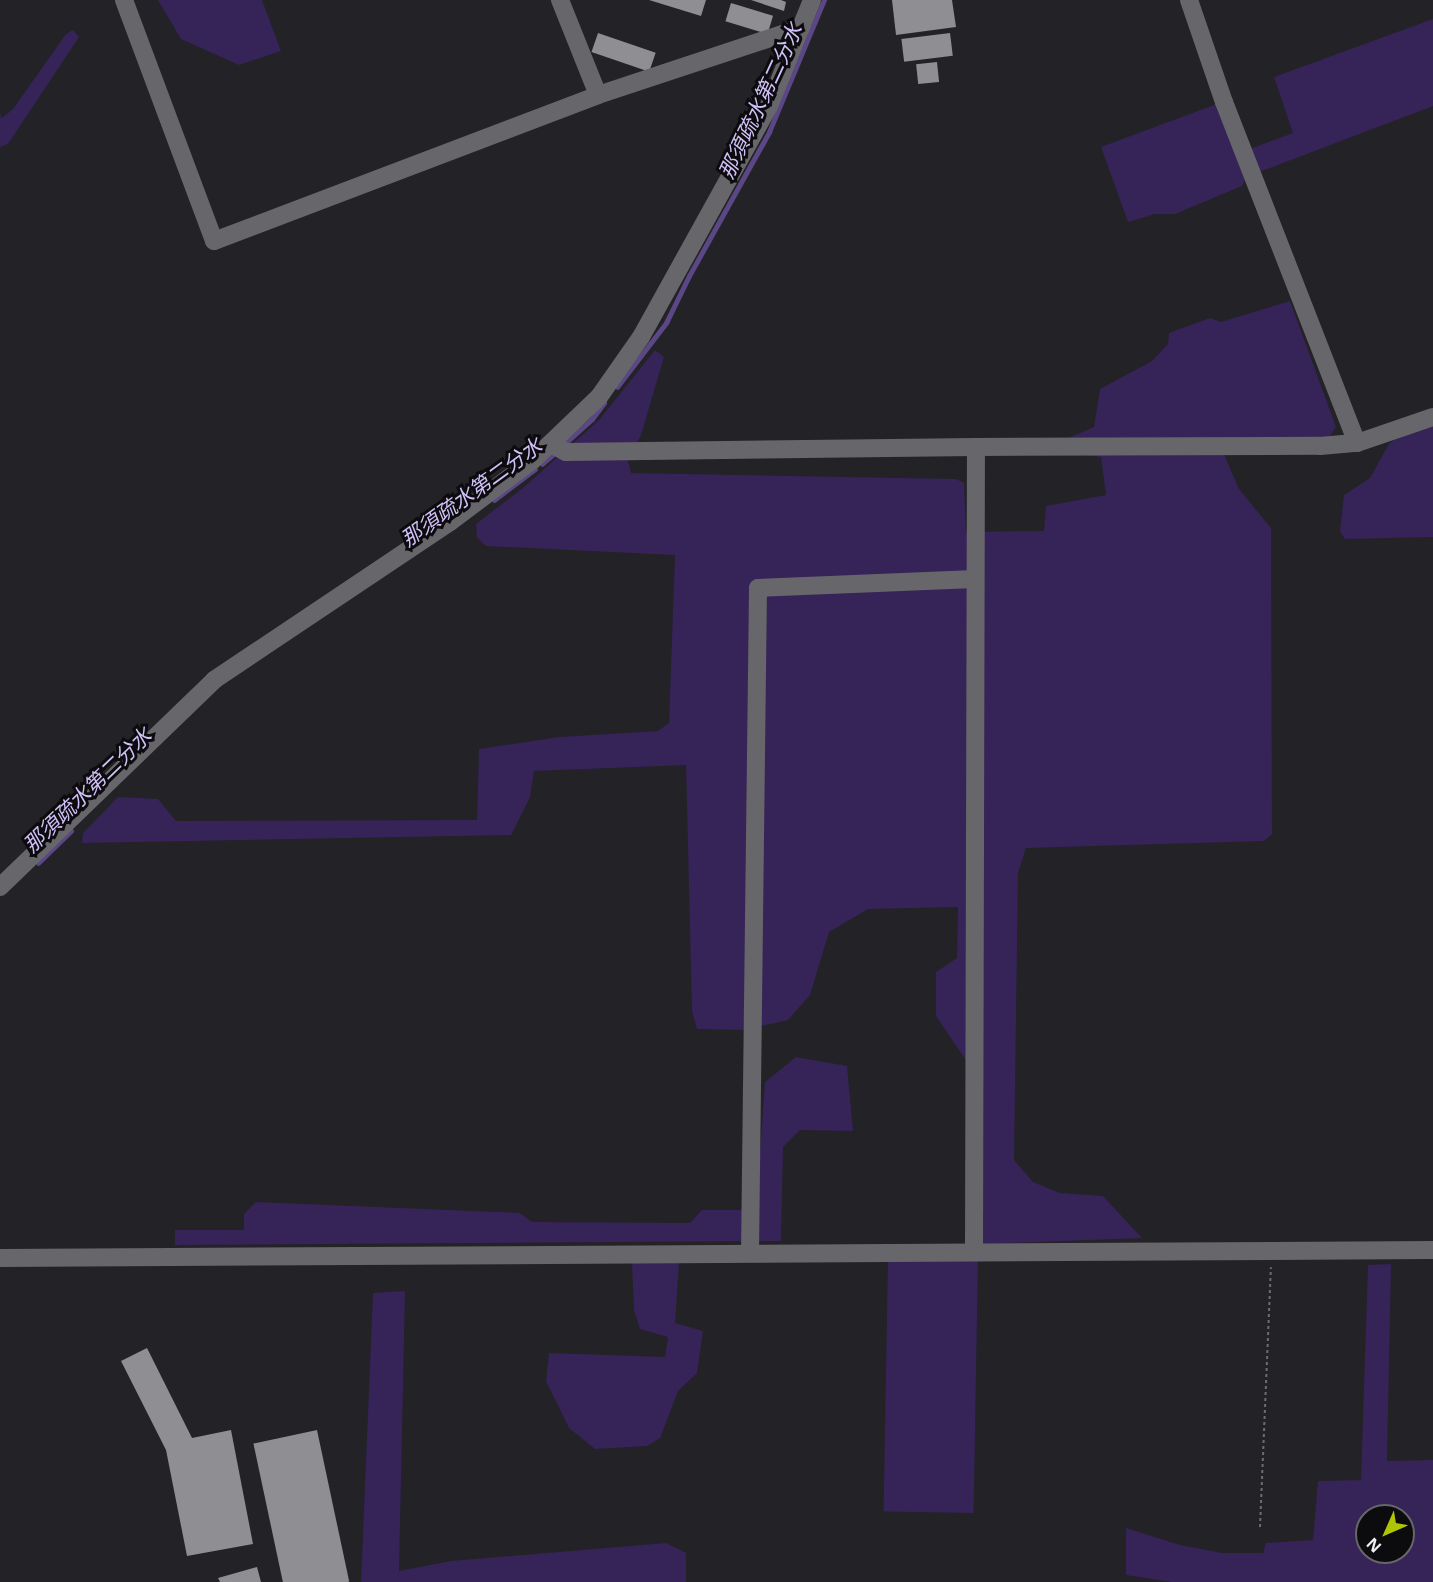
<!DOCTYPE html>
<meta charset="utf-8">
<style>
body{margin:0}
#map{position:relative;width:1433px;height:1582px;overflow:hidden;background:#232226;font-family:"Noto Sans","Noto Sans JP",sans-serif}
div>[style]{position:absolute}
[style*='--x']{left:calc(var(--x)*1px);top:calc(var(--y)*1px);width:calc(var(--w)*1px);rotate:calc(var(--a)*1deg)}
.green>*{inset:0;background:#362358;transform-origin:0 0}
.stream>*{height:4.5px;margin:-2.25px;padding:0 2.25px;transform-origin:2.25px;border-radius:2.25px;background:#5b4785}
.building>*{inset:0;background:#8f8e93;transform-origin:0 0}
.path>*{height:2px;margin-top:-1px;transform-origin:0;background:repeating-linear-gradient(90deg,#6d6c70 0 3px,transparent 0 6px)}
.minor>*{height:18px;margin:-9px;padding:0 9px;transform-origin:9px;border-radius:9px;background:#67666b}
span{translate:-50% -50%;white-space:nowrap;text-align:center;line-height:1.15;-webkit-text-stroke:6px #0c0b0d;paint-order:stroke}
.water-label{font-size:21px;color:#d1c1f9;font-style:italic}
.north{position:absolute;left:1355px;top:1504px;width:60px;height:60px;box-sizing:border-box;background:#0c0b0d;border:2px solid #676668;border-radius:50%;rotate:225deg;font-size:16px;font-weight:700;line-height:24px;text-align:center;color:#efeef1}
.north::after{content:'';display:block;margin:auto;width:21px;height:27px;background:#afc504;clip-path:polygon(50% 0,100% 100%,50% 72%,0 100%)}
</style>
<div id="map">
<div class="green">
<div style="clip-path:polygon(158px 0,262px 0,281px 51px,239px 65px,181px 39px)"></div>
<div style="clip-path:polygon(1433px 19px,1433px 106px,1246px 177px,1242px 186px,1175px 214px,1155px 214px,1128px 222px,1101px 147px,1214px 105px,1220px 106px,1239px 153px,1293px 133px,1274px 77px)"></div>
<div style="clip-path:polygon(73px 30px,79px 37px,8px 144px,0 147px,0 114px,2px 118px,13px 109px,66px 34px)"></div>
<div style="clip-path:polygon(1290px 301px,1336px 427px,1328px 439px,1219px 443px,1239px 489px,1271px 528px,1272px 834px,1264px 841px,1026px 848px,1018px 873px,1014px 1160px,1033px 1182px,1060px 1193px,1103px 1196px,1142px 1238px,980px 1244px,970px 1066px,936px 1016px,936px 972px,957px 958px,958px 907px,868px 909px,829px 932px,810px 995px,788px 1020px,745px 1030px,697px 1029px,692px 1011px,686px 765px,534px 771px,530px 797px,511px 835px,82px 843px,83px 833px,118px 797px,158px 799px,176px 821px,477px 820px,479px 749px,559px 737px,658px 731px,669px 723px,675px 555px,486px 546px,477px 538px,476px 524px,523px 488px,599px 420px,655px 350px,664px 357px,641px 435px,628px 461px,631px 473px,956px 479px,964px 483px,966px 532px,1044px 531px,1046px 506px,1106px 495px,1101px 457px,1064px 452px,1059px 442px,1094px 427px,1100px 389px,1152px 361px,1168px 344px,1169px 333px,1210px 318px,1221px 322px)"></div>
<div style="clip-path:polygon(1433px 423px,1433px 537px,1345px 539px,1340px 531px,1344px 495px,1370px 478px,1389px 444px,1400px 434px)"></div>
<div style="clip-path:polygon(796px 1057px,847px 1066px,853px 1131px,800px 1130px,783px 1147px,781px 1241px,175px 1245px,175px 1230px,244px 1230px,244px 1214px,256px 1202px,520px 1213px,532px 1222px,690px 1223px,702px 1210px,756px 1210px,765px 1082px)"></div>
<div style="left:978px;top:1258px;width:255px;height:90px;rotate:91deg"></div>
<div style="clip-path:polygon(632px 1263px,679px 1263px,675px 1323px,703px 1331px,697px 1373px,678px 1391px,660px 1438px,647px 1446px,595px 1449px,569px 1428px,546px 1381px,549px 1353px,665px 1357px,668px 1337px,640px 1329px,634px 1310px)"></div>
<div style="clip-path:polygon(evenodd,1391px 1264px,1387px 1461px,1433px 1460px,1433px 1582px,1172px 1582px,1126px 1575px,1126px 1528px,1180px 1545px,1222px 1553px,1263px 1553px,1266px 1543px,1313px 1540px,1318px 1481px,1361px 1480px,1368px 1265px,1391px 1264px,1367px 1516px,1403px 1516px,1403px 1552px,1367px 1552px,1367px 1516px)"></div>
<div style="clip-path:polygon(405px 1291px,399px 1571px,451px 1561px,666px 1543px,686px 1553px,686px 1582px,361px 1582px,373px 1293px)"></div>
</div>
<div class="stream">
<div style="--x:617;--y:387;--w:81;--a:-52.6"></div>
<div style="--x:666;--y:323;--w:52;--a:-63.9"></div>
<div style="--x:689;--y:276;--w:165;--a:-60.9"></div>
<div style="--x:769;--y:132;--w:143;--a:-67.4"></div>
<div style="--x:562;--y:446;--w:40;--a:-42"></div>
<div style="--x:592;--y:419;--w:20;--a:-53"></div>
<div style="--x:542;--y:464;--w:18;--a:-41"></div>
<div style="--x:494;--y:500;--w:51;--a:-37.1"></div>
<div style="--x:38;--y:863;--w:46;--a:-44.1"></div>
</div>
<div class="building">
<div style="clip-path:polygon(649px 0,706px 0,701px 16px)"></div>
<div style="clip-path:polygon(751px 0,781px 0,786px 2px,784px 11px)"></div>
<div style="clip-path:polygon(892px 0,952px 0,956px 27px,896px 35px)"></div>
<div style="left:731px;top:3px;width:44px;height:19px;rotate:17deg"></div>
<div style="left:598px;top:33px;width:61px;height:20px;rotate:19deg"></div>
<div style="left:950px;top:33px;width:23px;height:49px;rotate:83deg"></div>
<div style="left:937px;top:62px;width:20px;height:21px;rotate:84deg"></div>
<div style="clip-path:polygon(147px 1348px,192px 1438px,231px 1430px,253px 1544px,187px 1556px,166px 1450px,121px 1361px)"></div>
<div style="left:317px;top:1430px;width:155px;height:65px;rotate:78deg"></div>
<div style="clip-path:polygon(257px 1567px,261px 1582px,220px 1582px,218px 1578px)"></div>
</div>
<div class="path">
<div style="--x:1260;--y:1527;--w:260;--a:-87.6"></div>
</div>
<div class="minor">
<div style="--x:124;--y:0;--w:257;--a:69.5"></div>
<div style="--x:214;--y:241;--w:411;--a:-20.8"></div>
<div style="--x:598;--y:95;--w:214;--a:-18.3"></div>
<div style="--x:560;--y:0;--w:102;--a:68.2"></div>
<div style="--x:1189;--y:0;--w:108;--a:71.1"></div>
<div style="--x:1224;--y:102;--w:366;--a:68.7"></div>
<div style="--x:551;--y:444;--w:17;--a:28"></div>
<div style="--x:566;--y:452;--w:410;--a:-0.7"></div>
<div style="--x:976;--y:447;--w:344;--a:-0.2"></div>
<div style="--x:1320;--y:446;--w:37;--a:-5"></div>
<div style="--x:1357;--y:443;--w:80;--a:-18.9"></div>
<div style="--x:0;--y:887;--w:298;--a:-44"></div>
<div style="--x:214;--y:680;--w:284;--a:-33.8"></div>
<div style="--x:450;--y:522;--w:104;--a:-36.8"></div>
<div style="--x:533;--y:460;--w:91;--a:-43.7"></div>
<div style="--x:599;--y:397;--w:73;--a:-55"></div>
<div style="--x:641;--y:337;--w:264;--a:-61"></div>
<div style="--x:769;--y:106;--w:114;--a:-67.9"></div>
<div style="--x:974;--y:1251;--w:804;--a:-89.86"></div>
<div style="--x:750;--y:1253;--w:665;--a:-89.31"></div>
<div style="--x:758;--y:588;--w:217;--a:-2.4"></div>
<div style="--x:0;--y:1258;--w:1433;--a:-0.32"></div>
</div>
<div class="water-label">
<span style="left:760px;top:101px;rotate:-65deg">那須疏水第二分水</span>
<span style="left:471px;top:492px;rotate:-36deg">那須疏水第二分水</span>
<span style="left:87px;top:790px;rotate:-44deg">那須疏水第二分水</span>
</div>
<div class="north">N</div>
</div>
